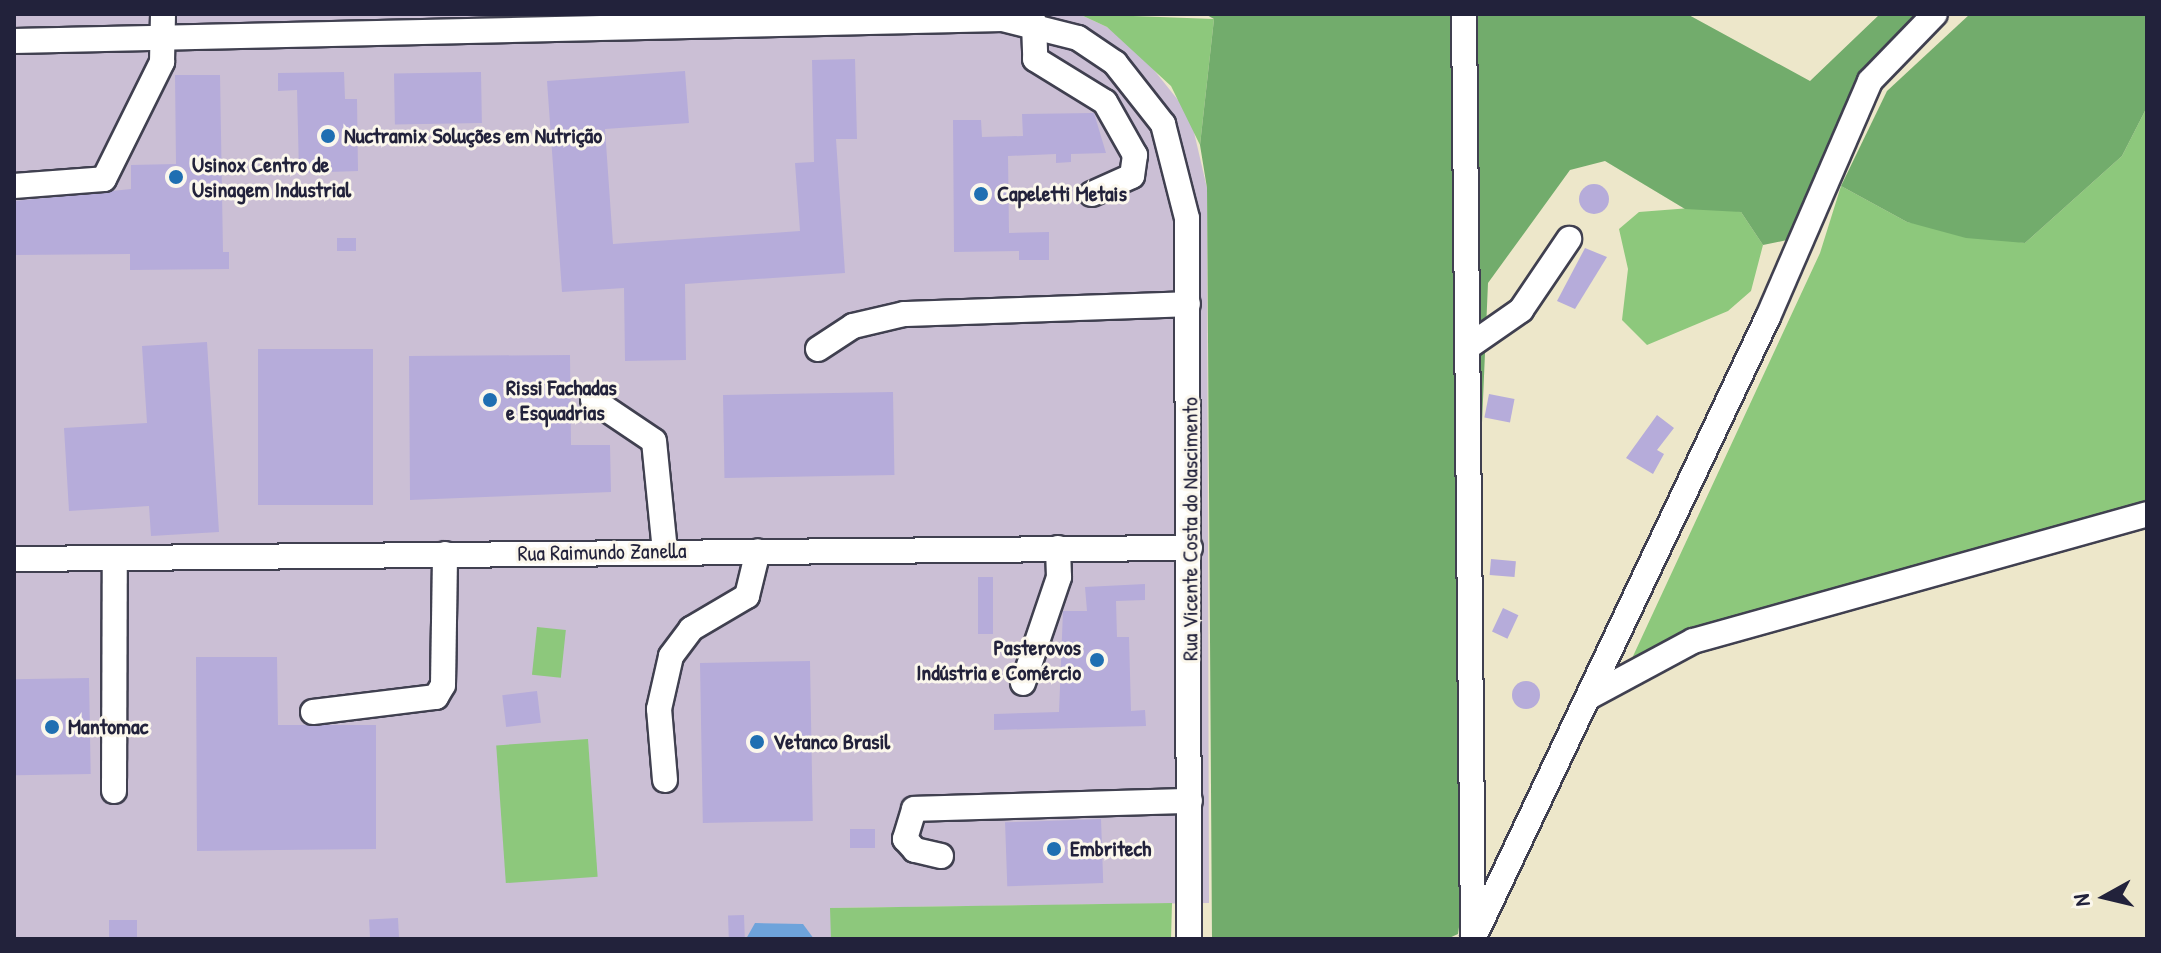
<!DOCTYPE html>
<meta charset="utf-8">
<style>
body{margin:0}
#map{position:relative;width:2161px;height:953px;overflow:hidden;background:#ede7ca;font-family:"Patrick Hand",sans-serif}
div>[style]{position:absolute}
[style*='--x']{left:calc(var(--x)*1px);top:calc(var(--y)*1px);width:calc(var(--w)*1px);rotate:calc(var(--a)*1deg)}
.industrial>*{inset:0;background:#cbbfd5}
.green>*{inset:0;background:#8dc87c;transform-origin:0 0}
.forest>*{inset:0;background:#72ac6c}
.water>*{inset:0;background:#6ea3db}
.building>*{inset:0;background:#b6acda;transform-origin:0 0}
.round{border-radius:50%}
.roads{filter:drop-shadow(2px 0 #404050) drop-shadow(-2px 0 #404050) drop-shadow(0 2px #404050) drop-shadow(0 -2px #404050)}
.minor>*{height:24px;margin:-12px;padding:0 12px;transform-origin:12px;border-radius:12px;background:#fff}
.dots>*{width:22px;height:22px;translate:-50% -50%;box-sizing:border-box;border:4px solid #fbf7ec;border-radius:50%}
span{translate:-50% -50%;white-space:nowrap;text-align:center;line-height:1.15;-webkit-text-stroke:6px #fbf7ec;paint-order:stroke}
.poi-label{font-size:22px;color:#22223b;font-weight:700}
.left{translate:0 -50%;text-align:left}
.right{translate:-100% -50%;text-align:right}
.street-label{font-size:22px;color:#22223b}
.frame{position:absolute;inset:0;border:16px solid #22223b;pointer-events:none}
.north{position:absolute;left:2065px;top:857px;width:80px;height:80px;-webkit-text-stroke:6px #fbf7ec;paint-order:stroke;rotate:262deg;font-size:22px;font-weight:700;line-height:32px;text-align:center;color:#22223b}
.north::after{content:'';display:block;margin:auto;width:28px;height:36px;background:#22223b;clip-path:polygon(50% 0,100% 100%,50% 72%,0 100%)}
</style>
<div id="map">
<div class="industrial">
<div style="clip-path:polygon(14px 14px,1079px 14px,1107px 27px,1142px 55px,1190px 115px,1207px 188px,1209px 903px,831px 908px,831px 939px,14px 939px)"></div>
</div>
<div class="green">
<div style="clip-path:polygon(1079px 14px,1214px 19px,1200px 145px,1171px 86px,1107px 27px)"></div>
<div style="clip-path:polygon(2147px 107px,2147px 502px,1813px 595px,1667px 644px,1628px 667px,1820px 253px,1841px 186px,1907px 222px,2025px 243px,2122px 156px)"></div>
<div style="clip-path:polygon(1716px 206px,1741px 212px,1763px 245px,1751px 291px,1728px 311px,1647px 345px,1622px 320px,1628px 269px,1619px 229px,1639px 212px)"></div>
<div style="left:537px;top:627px;width:29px;height:48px;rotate:6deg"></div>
<div style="left:588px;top:739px;width:138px;height:92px;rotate:86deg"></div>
<div style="clip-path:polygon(1172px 903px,1171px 939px,831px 939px,830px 908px)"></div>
</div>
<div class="forest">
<div style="clip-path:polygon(1205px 14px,1687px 14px,1810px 81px,1880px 14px,1922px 14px,1792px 239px,1763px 245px,1741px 212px,1685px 209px,1605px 161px,1570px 170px,1488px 283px,1461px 913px,1458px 934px,1447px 939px,1212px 939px,1207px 188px,1200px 145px,1214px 19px)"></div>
<div style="clip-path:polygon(1970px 14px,2147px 14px,2147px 107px,2122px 156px,2025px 243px,1966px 238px,1907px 222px,1841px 186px,1887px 91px)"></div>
</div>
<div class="water">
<div style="clip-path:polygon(755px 923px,803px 924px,814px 939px,746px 939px)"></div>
</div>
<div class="building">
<div style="clip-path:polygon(855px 59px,857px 139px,836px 139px,845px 273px,685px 284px,686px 360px,625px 361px,624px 288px,562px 292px,547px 81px,685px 71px,689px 123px,605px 129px,613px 244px,800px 231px,795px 163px,814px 162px,812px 60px)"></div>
<div style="clip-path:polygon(344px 72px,345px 99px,357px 99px,358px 171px,299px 173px,297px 90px,278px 91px,278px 73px)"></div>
<div style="left:481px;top:72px;width:51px;height:87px;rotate:89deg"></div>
<div style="clip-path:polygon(175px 75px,220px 75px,223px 252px,229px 252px,229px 269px,130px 270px,130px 254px,15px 255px,15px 201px,131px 189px,131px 165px,176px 164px)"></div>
<div style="clip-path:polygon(1094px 113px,1106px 153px,1071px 154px,1071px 162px,1056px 163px,1056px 154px,1008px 156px,1009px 233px,1049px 232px,1049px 260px,1019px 260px,1019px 251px,954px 252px,953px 120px,981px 120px,982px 137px,1023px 136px,1022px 114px)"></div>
<div class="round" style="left:1579px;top:184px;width:30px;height:30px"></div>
<div style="left:337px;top:238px;width:19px;height:13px"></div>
<div style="clip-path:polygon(1585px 248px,1607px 257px,1575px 309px,1557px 301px)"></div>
<div style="clip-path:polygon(207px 342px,219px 532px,151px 536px,149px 506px,69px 511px,64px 428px,147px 423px,142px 346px)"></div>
<div style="left:373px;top:349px;width:156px;height:115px;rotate:90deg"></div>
<div style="clip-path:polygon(570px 355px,571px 445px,610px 445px,611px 492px,410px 500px,409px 356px)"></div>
<div style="left:893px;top:392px;width:83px;height:170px;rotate:89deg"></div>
<div style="left:1489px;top:394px;width:26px;height:24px;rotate:11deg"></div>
<div style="clip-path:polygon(1657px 415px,1674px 428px,1657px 450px,1664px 454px,1653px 474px,1626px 458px)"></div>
<div style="left:1491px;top:559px;width:25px;height:16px;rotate:5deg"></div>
<div style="left:978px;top:577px;width:15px;height:57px"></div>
<div style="clip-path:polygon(1145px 584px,1145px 600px,1116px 601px,1117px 637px,1129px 637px,1131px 711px,1145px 710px,1146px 726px,994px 730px,994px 714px,1059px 712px,1063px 611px,1087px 611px,1085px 587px)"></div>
<div style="left:1503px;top:608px;width:17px;height:26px;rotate:25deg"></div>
<div style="clip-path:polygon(196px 657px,277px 657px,278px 725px,376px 725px,376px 849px,197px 851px)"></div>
<div style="left:810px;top:661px;width:160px;height:110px;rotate:89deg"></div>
<div style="left:89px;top:678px;width:96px;height:75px;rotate:89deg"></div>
<div class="round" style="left:1512px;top:681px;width:28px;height:28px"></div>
<div style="left:537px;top:691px;width:32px;height:35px;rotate:83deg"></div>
<div style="left:1101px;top:819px;width:64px;height:96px;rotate:88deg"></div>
<div style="left:850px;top:829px;width:25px;height:19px"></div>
<div style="left:744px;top:915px;width:24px;height:16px;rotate:88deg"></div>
<div style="left:398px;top:918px;width:21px;height:29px;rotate:87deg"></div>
<div style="left:137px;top:920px;width:18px;height:28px;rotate:90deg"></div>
</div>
<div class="roads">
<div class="minor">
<div style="--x:1464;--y:14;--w:925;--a:89.44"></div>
<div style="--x:1034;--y:22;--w:37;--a:88"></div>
<div style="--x:1035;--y:59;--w:82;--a:31.6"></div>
<div style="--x:1105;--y:102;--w:61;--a:60.5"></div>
<div style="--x:1135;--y:155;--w:21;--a:98"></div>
<div style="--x:1132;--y:176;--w:44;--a:155.8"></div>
<div style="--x:14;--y:41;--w:989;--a:-1.27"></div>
<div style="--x:1003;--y:19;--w:77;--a:14.2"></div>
<div style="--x:1078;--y:38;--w:45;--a:34"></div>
<div style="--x:1115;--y:63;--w:78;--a:51.8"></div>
<div style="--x:1163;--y:124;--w:97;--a:75.7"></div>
<div style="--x:1187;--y:218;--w:721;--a:89.84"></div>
<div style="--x:14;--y:186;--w:90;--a:-4.4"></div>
<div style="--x:104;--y:179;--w:131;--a:-63.6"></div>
<div style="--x:162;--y:62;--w:48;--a:-88.8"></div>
<div style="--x:1468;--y:347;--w:65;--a:-34.9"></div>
<div style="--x:1521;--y:310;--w:86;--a:-55.9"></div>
<div style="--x:818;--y:349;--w:42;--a:-33.3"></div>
<div style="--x:853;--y:326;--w:52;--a:-13.2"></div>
<div style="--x:904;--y:314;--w:284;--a:-2"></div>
<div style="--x:593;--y:400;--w:73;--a:33.9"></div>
<div style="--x:654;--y:441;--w:112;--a:84.3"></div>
<div style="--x:14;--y:559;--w:1176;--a:-0.54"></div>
<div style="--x:1023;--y:683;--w:112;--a:-71.2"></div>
<div style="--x:1059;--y:577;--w:29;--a:-92"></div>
<div style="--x:1589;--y:697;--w:118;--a:-28.3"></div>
<div style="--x:1693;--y:641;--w:471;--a:-15.6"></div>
<div style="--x:313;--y:712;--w:124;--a:-7"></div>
<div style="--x:436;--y:697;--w:14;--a:-60"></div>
<div style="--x:443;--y:685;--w:131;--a:-89.1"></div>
<div style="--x:665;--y:780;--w:71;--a:-94.8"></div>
<div style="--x:659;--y:709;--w:54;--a:-77.2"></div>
<div style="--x:671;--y:656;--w:34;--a:-53"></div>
<div style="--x:691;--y:629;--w:65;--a:-30.5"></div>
<div style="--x:747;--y:596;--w:46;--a:-76.3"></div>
<div style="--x:114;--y:791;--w:233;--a:-89.8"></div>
<div style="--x:941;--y:856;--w:27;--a:-167"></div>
<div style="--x:915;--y:850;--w:15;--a:-132"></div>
<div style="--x:905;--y:839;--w:31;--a:-73"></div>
<div style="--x:914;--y:809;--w:276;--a:-1.7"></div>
<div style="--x:1473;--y:939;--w:688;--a:-64.63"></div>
<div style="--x:1768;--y:317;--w:257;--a:-66.6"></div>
<div style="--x:1870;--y:81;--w:93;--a:-45.9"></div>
</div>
</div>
<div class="dots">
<div style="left:328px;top:136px;background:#1f6fb2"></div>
<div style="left:176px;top:177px;background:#1f6fb2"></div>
<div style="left:981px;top:194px;background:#1f6fb2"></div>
<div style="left:490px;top:400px;background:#1f6fb2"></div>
<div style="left:1097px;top:660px;background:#1f6fb2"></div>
<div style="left:52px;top:727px;background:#1f6fb2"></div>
<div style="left:757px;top:742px;background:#1f6fb2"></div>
<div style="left:1054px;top:849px;background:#1f6fb2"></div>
</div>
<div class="poi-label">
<span class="left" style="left:344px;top:136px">Nuctramix Soluções em Nutrição</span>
<span class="left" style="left:192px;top:177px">Usinox Centro de<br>Usinagem Industrial</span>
<span class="left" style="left:997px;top:194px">Capeletti Metais</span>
<span class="left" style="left:506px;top:400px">Rissi Fachadas<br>e Esquadrias</span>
<span class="right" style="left:1081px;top:660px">Pasterovos<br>Indústria e Comércio</span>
<span class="left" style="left:68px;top:727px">Mantomac</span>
<span class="left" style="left:773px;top:742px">Vetanco Brasil</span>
<span class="left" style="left:1070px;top:849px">Embritech</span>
</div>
<div class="street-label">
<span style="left:1190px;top:529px;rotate:-90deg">Rua Vicente Costa do Nascimento</span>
<span style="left:602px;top:552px;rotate:-1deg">Rua Raimundo Zanella</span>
</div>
<div class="frame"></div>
<div class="north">N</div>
</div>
